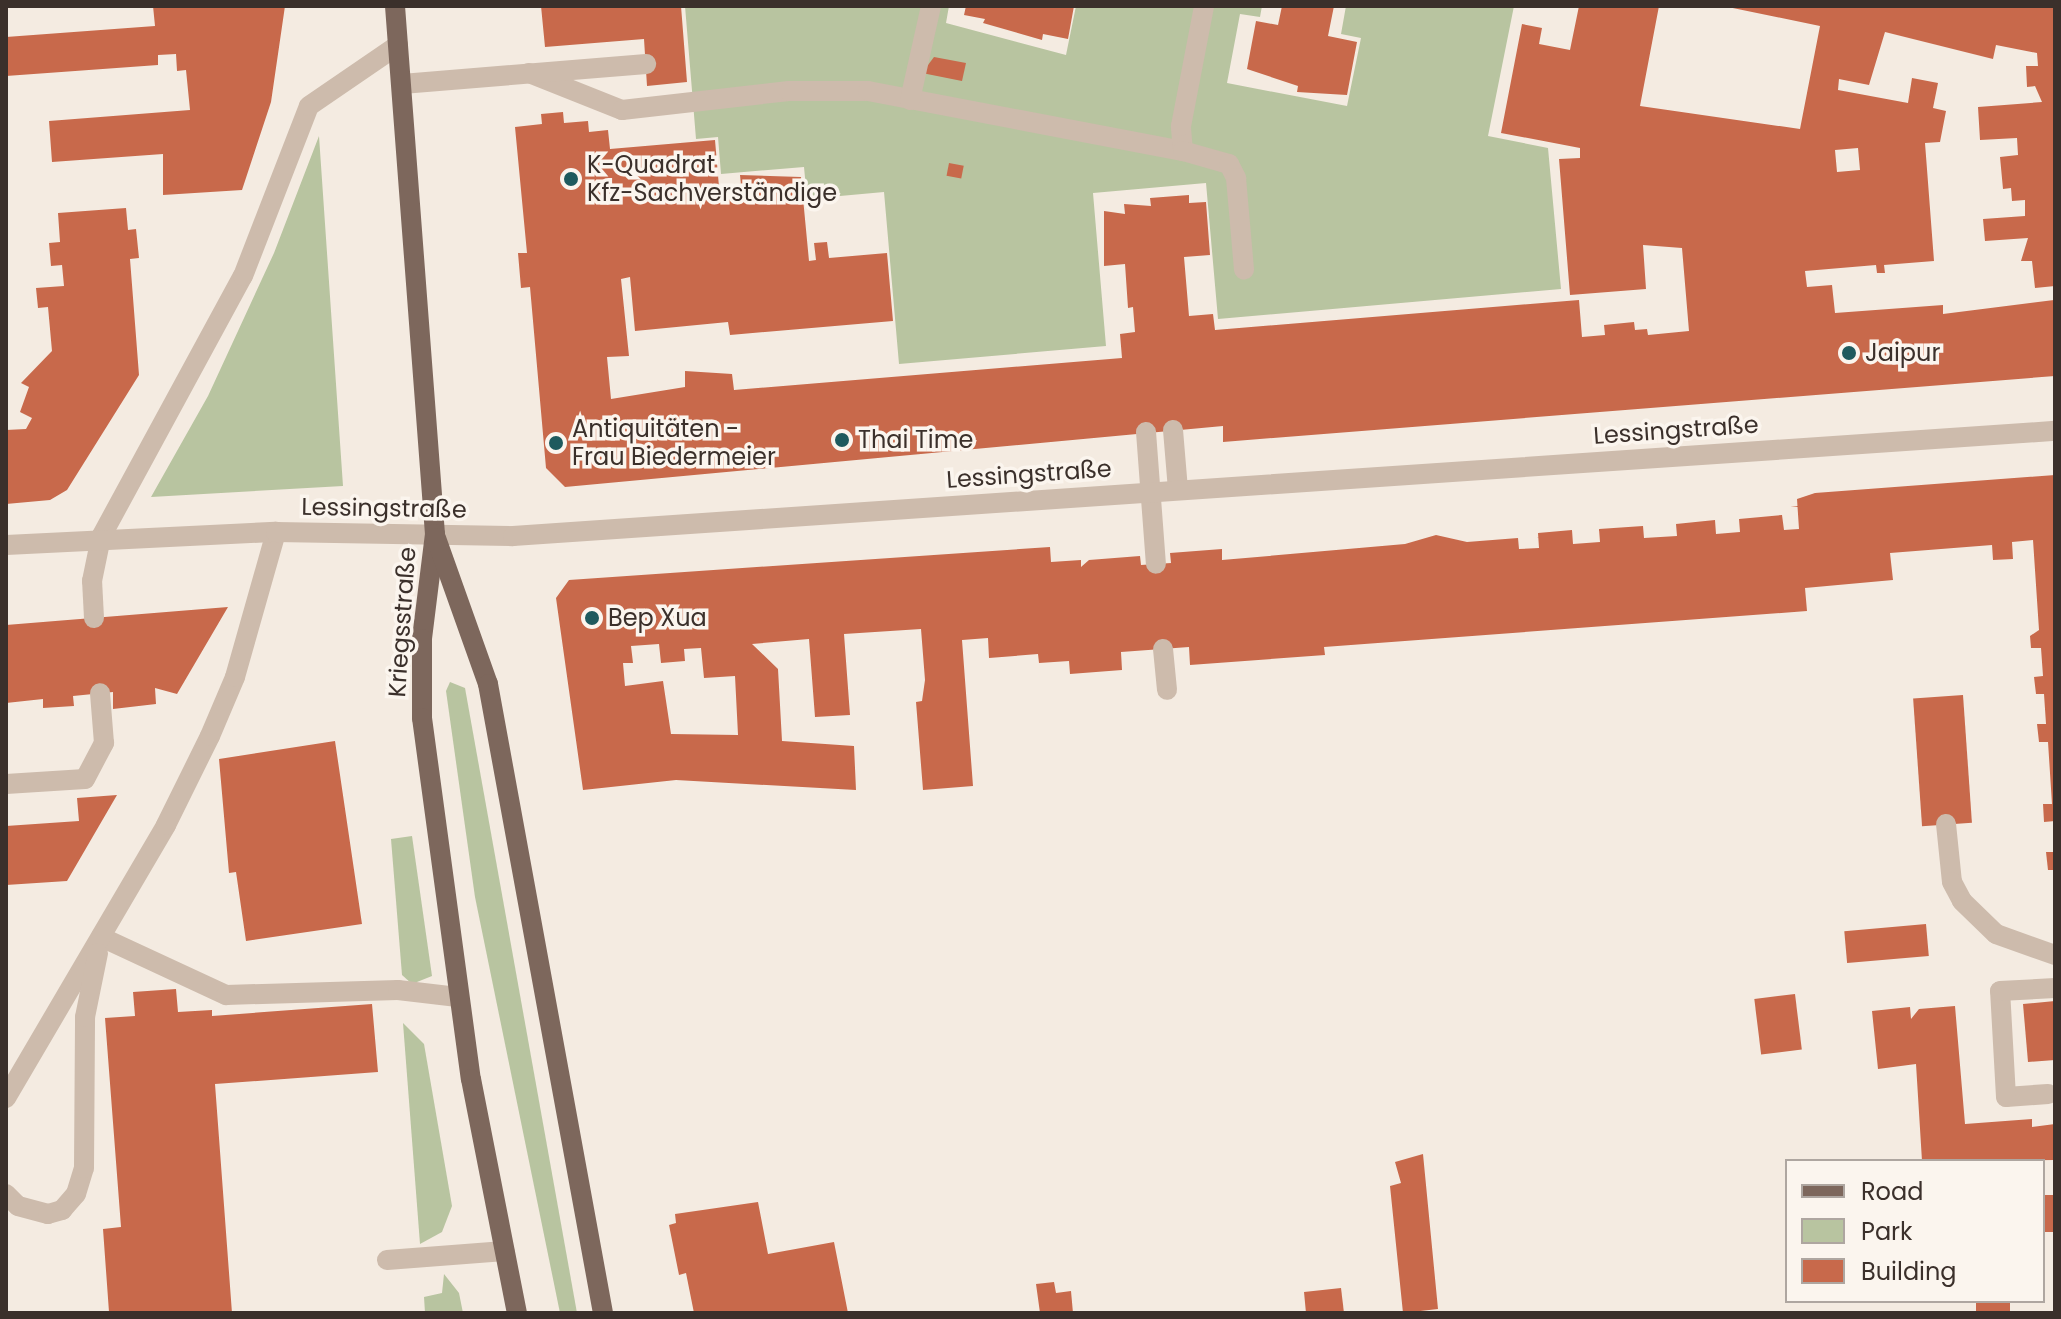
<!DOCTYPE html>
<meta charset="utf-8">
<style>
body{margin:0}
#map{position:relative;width:2061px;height:1319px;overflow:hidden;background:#f4ebe1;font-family:Poppins,sans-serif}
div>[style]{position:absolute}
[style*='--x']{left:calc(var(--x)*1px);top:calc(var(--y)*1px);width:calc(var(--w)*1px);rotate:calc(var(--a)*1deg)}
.green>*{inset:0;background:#b8c4a0}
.building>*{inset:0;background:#c8694b;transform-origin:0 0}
.lane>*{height:20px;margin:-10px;padding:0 10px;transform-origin:10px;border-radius:10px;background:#cdbbac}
.street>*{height:20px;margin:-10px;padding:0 10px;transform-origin:10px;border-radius:10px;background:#cdbbac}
.primary>*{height:20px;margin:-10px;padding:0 10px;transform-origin:10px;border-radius:10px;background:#7d675c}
.dots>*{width:22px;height:22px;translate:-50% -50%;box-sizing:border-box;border:4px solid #fbf5ee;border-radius:50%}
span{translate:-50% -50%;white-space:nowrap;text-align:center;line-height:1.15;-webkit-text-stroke:7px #fbf5ee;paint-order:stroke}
.poi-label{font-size:24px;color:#3b302b}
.left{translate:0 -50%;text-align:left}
.street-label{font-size:24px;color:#3b302b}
.frame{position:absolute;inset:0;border:8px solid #3b302b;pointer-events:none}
.legend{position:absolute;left:1785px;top:1159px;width:260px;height:144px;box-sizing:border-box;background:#fbf5ee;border:2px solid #aea6a0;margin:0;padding:10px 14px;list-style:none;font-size:24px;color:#3b302b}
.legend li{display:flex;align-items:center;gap:16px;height:40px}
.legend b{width:40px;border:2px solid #aea6a0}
</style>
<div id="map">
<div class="green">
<div style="clip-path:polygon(685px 6px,949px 6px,946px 23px,1066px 55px,1076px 6px,1262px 6px,1260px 17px,1240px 14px,1227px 83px,1347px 106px,1361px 38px,1341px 34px,1346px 6px,1514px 6px,1488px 136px,1548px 148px,1561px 289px,1218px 319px,1206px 183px,1093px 193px,1106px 346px,899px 364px,884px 192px,807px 199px,804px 167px,721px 174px,718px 137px,696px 139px)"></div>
<div style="clip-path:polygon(319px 136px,343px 486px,151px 497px,208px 396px,274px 253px)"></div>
<div style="clip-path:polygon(450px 682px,465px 688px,577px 1313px,560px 1313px,475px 897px,446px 691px)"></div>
<div style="clip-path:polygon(412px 836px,432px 976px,412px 984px,402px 975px,391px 839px)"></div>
<div style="clip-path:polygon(403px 1023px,424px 1044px,452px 1206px,442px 1232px,420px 1244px)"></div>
<div style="clip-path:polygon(444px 1274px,459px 1293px,463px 1313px,425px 1313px,424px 1297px,442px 1293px)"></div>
</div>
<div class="building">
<div style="clip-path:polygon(153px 6px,285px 6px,271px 102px,242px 190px,163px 195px,163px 154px,52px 162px,49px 121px,190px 110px,186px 70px,177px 71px,176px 54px,158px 55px,158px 65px,6px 76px,6px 37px,155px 26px)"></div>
<div style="clip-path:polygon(541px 6px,681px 6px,687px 82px,647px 86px,644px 39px,545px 47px)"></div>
<div style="clip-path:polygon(966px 6px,1074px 6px,1068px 39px,1043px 34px,1042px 40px,983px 23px,985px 19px,964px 15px)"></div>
<div style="clip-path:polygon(1282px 6px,1334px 6px,1328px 36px,1357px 42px,1347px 95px,1297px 92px,1298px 86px,1247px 69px,1256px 21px,1278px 25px)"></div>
<div style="clip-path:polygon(evenodd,1579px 6px,1659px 6px,1640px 106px,1800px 129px,1820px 26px,1723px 6px,2055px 6px,2055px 286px,2035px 288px,2032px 261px,2021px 261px,2028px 238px,1985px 241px,1983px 219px,2025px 216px,2025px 200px,2012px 201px,2011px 188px,2003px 189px,2000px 157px,2018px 155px,2017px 138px,1980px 140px,1978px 107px,2042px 102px,2035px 86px,2027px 87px,2026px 66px,2038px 66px,2037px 53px,1996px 45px,1993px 59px,1885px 32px,1869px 85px,1839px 79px,1838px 90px,1908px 103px,1912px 78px,1938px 83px,1933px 108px,1946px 111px,1940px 142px,1925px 143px,1934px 261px,1884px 265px,1885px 273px,1877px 273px,1876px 265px,1805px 271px,1807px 287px,1832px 285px,1835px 313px,1943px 305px,1943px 314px,2054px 300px,2055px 376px,1223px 442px,1223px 426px,565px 487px,546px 468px,530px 287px,521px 288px,518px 253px,527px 253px,515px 127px,542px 124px,541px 114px,563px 112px,564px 123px,588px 121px,589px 132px,608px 130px,610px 149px,715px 140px,719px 187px,741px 185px,740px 175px,801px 177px,809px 261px,816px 260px,814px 243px,827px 242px,829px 258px,887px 253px,893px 321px,730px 335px,728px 322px,635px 331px,630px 277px,621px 279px,629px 356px,607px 357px,611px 399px,685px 387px,685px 371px,732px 374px,734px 390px,1122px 358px,1120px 334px,1135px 332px,1133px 307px,1128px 308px,1125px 264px,1104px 266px,1104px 211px,1125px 214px,1124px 204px,1151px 206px,1150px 198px,1189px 195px,1189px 203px,1206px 202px,1210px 255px,1184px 257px,1189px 316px,1213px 314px,1215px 330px,1579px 300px,1582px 337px,1605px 335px,1604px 325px,1634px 322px,1635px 330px,1647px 329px,1648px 335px,1689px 331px,1682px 248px,1643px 245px,1646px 289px,1570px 295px,1559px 159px,1580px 158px,1580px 148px,1501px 133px,1522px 24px,1542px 28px,1539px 44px,1570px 50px,1579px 6px,1858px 148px,1860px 170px,1837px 172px,1835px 150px,1858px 148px)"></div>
<div style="clip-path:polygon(934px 57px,966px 63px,962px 81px,922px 73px)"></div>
<div style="left:949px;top:163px;width:15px;height:13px;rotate:11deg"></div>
<div style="clip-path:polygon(126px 208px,128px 230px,136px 229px,139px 258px,130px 259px,139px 375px,67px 490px,50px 500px,6px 504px,6px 430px,26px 429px,32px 418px,20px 412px,29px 387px,21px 383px,52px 351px,48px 307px,38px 308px,36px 288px,64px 286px,62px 265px,51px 266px,49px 243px,60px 242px,58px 213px)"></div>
<div style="clip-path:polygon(evenodd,2055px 475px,2055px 821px,2044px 822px,2043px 804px,2052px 804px,2048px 742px,2039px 742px,2037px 724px,2046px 724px,2044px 694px,2036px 694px,2034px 677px,2043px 676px,2041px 648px,2031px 648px,2030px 636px,2039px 630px,2033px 540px,2012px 542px,2013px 559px,1993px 560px,1992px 545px,1890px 553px,1893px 580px,1805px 588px,1807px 611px,1324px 647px,1325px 655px,1190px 665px,1189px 647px,1121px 652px,1122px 670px,1070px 674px,1069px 661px,1039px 663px,1038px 654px,989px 658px,988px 638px,962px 640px,973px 786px,923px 790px,916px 702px,922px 701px,925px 680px,921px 629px,844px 634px,850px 715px,815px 717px,809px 639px,752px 644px,778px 669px,782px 741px,854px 746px,856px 790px,676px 780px,583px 790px,556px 598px,569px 580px,1050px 547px,1051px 562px,1081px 560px,1081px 567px,1089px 560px,1140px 556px,1141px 565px,1171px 563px,1170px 553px,1222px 549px,1222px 560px,1405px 544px,1436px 535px,1467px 542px,1518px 538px,1519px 549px,1539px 548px,1538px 533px,1572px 530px,1573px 544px,1600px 542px,1599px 529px,1643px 526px,1644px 538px,1677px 536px,1676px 524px,1715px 520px,1716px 534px,1740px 532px,1739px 519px,1782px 515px,1784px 530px,1799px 529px,1797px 499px,1815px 493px,2055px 475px,659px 644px,661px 663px,685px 661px,684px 649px,701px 648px,704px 678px,735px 676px,738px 735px,671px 734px,663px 681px,625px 686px,623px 663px,633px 663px,631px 646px,659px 644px)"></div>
<div style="clip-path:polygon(228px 607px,177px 694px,155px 688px,156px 704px,113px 709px,113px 692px,73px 696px,74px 706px,43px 708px,43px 699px,6px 703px,6px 625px)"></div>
<div style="left:1963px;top:695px;width:128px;height:50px;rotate:86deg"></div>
<div style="clip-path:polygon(335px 741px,362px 924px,246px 941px,236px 872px,229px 873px,219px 759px)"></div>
<div style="clip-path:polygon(117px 795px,67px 881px,6px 885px,6px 826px,79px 821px,77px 798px)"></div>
<div style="clip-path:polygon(2046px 852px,2055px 852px,2055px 870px,2048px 870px)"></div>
<div style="left:1926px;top:924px;width:32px;height:82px;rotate:85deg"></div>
<div style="clip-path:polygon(176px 989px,178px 1012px,212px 1010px,212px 1016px,372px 1004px,378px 1072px,215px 1084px,232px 1313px,109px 1312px,103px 1229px,121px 1227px,105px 1018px,135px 1016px,133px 992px)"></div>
<div style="left:1795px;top:994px;width:56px;height:41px;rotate:83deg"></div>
<div style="clip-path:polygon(2055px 1001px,2055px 1060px,2028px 1062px,2023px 1004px)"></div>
<div style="clip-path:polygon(1955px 1006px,1965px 1124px,2032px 1119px,2032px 1127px,2055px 1124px,2055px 1160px,1922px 1161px,1916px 1064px,1878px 1069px,1872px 1011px,1910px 1007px,1911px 1019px,1919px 1009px)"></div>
<div style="clip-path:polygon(1423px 1154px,1438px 1309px,1403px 1313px,1390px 1186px,1401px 1183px,1395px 1162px)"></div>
<div style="left:2055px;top:1195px;width:37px;height:12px;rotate:90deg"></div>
<div style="clip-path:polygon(758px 1202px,768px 1254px,834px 1242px,848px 1313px,694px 1313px,686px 1273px,679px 1275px,669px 1225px,676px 1223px,675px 1214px)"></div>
<div style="clip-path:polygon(1054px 1282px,1056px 1293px,1071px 1291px,1073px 1313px,1040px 1313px,1036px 1284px)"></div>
<div style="clip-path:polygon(1341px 1288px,1344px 1313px,1306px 1313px,1304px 1292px)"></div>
<div style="left:1976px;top:1301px;width:34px;height:12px"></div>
</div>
<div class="lane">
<div style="--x:529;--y:73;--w:100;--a:21.7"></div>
<div style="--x:622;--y:110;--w:168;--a:-6.5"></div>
<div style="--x:789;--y:91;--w:79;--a:0"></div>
<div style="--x:868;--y:91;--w:321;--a:10.8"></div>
<div style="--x:1183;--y:151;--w:25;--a:-95"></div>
<div style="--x:1181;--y:126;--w:122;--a:-79.1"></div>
<div style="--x:402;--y:84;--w:245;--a:-4.7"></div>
<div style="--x:910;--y:100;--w:96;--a:-77.4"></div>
<div style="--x:1183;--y:151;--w:48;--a:15.8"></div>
<div style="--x:1229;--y:164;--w:16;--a:63"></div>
<div style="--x:1236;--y:178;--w:92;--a:85"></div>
<div style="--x:1173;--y:430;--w:60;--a:85.2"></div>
<div style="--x:1146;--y:432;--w:132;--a:85.7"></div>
<div style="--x:94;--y:618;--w:37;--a:-93"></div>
<div style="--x:92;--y:581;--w:45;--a:-78.4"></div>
<div style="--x:1163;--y:649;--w:41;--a:84.4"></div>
<div style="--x:6;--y:784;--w:79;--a:-3.6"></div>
<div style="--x:85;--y:779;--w:41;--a:-62.2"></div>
<div style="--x:104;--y:743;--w:50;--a:-94.6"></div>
<div style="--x:1946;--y:824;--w:58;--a:84.1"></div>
<div style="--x:1952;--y:882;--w:21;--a:62"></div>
<div style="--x:1962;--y:901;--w:47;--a:44.1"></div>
<div style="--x:1996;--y:934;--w:63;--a:19.6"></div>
<div style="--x:101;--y:937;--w:138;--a:24.9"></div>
<div style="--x:226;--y:995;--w:172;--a:-1.7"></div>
<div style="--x:398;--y:990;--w:60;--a:6.7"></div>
<div style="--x:2048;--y:1094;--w:42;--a:175.9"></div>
<div style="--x:2006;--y:1097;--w:106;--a:-93.2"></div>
<div style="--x:2000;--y:991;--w:55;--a:-3.1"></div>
<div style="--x:6;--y:1098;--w:316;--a:-59.6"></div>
<div style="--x:166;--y:825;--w:99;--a:-63.7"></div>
<div style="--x:210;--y:736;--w:64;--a:-67"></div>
<div style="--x:235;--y:677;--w:151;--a:-74.2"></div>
<div style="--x:6;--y:1194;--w:17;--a:45"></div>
<div style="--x:18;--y:1206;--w:31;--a:15"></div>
<div style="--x:48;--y:1214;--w:15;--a:-16"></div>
<div style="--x:62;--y:1210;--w:21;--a:-49"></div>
<div style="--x:76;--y:1194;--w:27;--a:-73"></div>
<div style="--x:84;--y:1168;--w:151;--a:-89.6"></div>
<div style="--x:85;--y:1017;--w:65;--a:-78.5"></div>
<div style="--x:387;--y:1260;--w:118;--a:-4.4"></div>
</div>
<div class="street">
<div style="--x:101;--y:537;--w:297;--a:-61.5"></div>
<div style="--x:243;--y:276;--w:182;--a:-68.8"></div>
<div style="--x:309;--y:106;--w:108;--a:-34.4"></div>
<div style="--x:6;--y:545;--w:270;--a:-2.8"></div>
<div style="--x:276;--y:532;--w:237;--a:1"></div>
<div style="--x:513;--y:536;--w:1546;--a:-3.9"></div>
</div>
<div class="primary">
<div style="--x:395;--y:6;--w:530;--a:85.67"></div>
<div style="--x:435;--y:534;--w:106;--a:97.1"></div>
<div style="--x:422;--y:639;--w:79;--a:90"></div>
<div style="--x:422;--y:718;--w:364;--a:82.3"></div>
<div style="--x:471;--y:1079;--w:238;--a:78.9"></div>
<div style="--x:436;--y:538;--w:155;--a:70.4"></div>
<div style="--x:488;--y:684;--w:639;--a:79.64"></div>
</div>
<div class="dots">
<div style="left:571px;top:179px;background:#1f5a5e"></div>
<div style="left:1849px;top:353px;background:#1f5a5e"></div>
<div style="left:842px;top:440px;background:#1f5a5e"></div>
<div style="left:556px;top:443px;background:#1f5a5e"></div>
<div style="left:592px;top:618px;background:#1f5a5e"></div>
</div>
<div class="poi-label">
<span class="left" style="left:587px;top:179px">K-Quadrat<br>Kfz-Sachverständige</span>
<span class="left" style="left:1865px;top:353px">Jaipur</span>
<span class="left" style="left:572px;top:443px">Antiquitäten -<br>Frau Biedermeier</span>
<span class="left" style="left:858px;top:440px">Thai Time</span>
<span class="left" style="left:608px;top:618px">Bep Xua</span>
</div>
<div class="street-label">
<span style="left:1676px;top:430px;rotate:-4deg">Lessingstraße</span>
<span style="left:1029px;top:474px;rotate:-4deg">Lessingstraße</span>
<span style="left:384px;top:508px;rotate:1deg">Lessingstraße</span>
<span style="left:402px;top:622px;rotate:-86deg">Kriegsstraße</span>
</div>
<div class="frame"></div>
<ul class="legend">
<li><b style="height:10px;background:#7d675c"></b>Road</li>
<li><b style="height:22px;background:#b8c4a0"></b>Park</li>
<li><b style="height:22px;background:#c8694b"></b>Building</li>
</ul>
</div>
